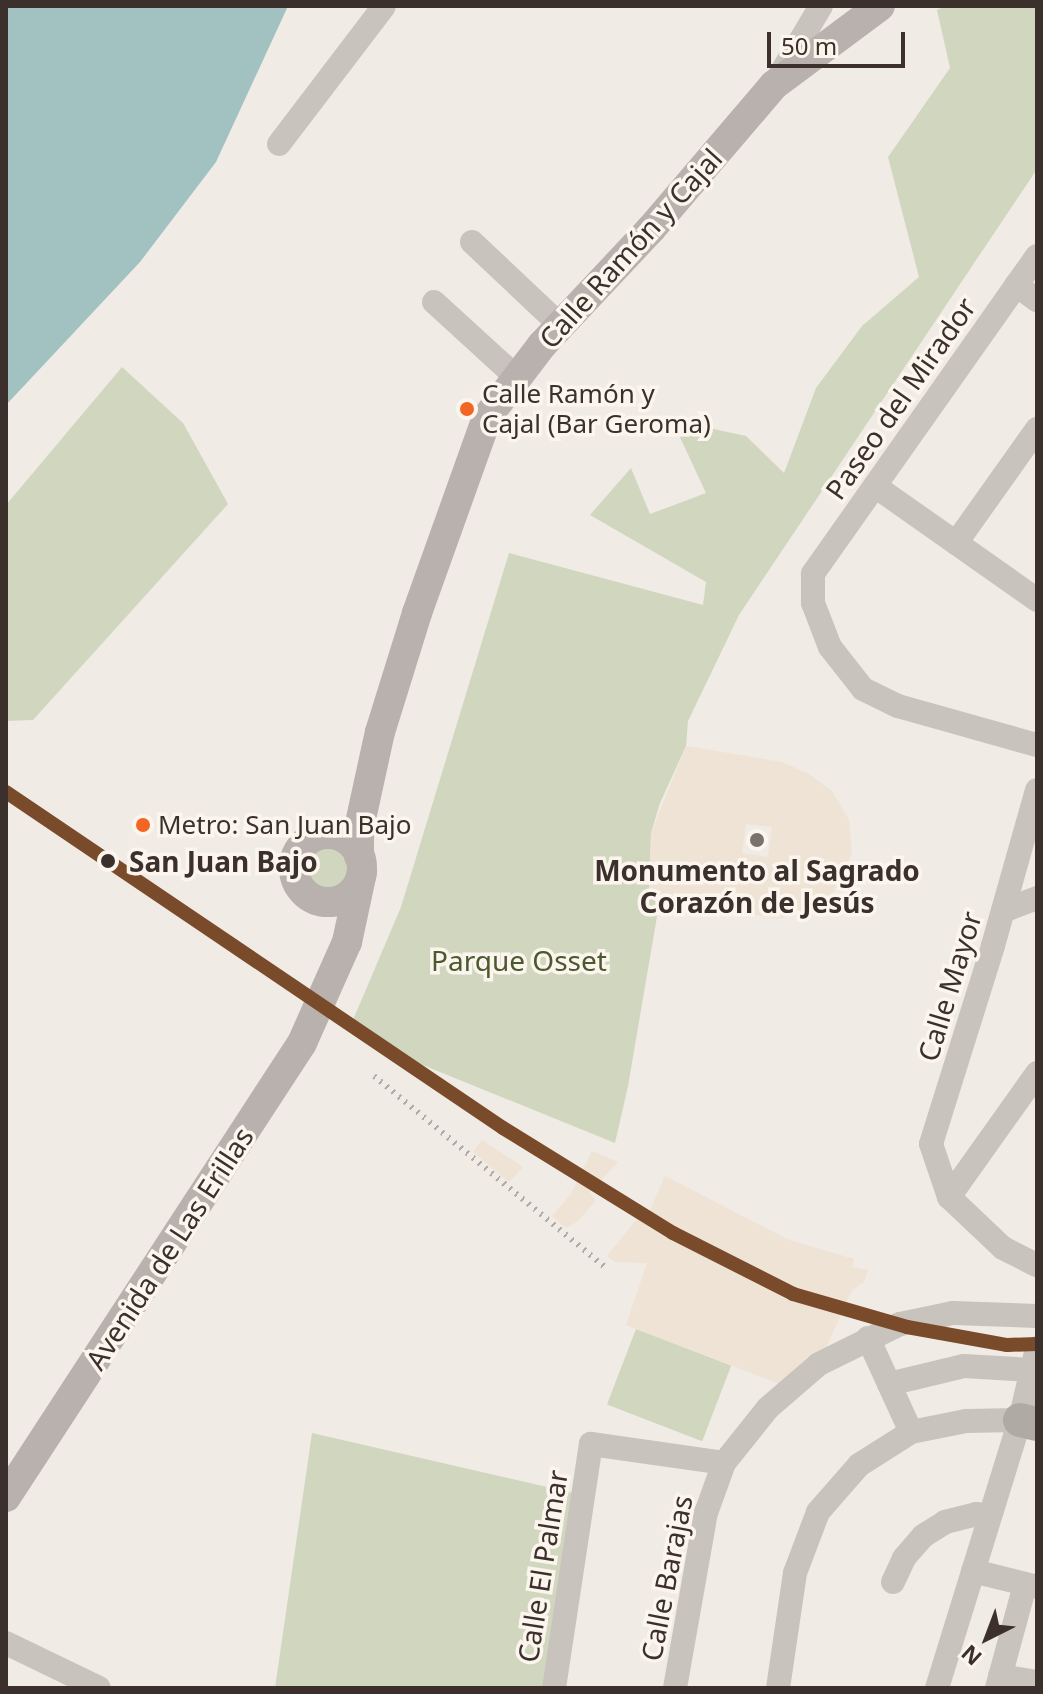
<!DOCTYPE html>
<meta charset="utf-8">
<style>
body{margin:0}
#map{position:relative;width:1043px;height:1694px;overflow:hidden;background:#f0ebe5;font-family:"Noto Sans",sans-serif}
div>[style]{position:absolute}
[style*='--x']{left:calc(var(--x)*1px);top:calc(var(--y)*1px);width:calc(var(--w)*1px);rotate:calc(var(--a)*1deg)}
.green>*{inset:0;background:#d1d6bf;transform-origin:0 0}
.round{border-radius:50%}
.plaza>*{inset:0;background:#eee3d5}
.water>*{inset:0;background:#a1c2c1}
.minor>*{height:24px;margin:-12px;padding:0 12px;transform-origin:12px;border-radius:12px;background:#c9c3be}
.major>*{height:30px;margin:-15px;padding:0 15px;transform-origin:15px;border-radius:15px;background:#b8b1ad}
.major>.ring{margin:-15px;padding:0;box-sizing:content-box;background:none;border:30px solid #b8b1ad;border-radius:50%}
.highway>*{height:34px;margin:-17px;padding:0 17px;transform-origin:17px;border-radius:17px;background:#afaaa4}
.rail>*{height:6px;margin-top:-3px;transform-origin:0;background:repeating-linear-gradient(90deg,#b1aca8 0 2px,transparent 0 8px)}
.metro-1>*{height:14px;margin:-7px;padding:0 7px;transform-origin:7px;border-radius:7px;background:#7a4b2a}
.dots>*{width:22px;height:22px;translate:-50% -50%;box-sizing:border-box;border:4px solid #fbf5ee;border-radius:50%}
span{translate:-50% -50%;white-space:nowrap;text-align:center;line-height:1.15;-webkit-text-stroke:7px #fbf5ee;paint-order:stroke}
.bus-label{font-size:26px;color:#3b302b}
.left{translate:0 -50%;text-align:left}
.street-label{font-size:28px;color:#3b302b}
.stop-label{font-size:28px;color:#3b302b;font-weight:700}
.poi-label{font-size:28px;color:#3b302b;font-weight:700}
.park-label{font-size:28px;color:#4a5a2e}
.frame{position:absolute;inset:0;border:8px solid #3b302b;pointer-events:none}
.north{position:absolute;left:947px;top:1598px;width:80px;height:80px;-webkit-text-stroke:6px #fbf5ee;paint-order:stroke;rotate:222deg;font-size:22px;font-weight:700;line-height:32px;text-align:center;color:#3b302b}
.north::after{content:'';display:block;margin:auto;width:28px;height:36px;background:#3b302b;clip-path:polygon(50% 0,100% 100%,50% 72%,0 100%)}
.scale{position:absolute;left:767px;top:32px;width:138px;height:36px;box-sizing:border-box;border:4px solid #3b302b;border-top:0;padding-left:10px;font-size:24px;line-height:28px;white-space:nowrap;color:#3b302b;-webkit-text-stroke:6px #fbf5ee;paint-order:stroke}
</style>
<div id="map">
<div class="green">
<div style="clip-path:polygon(945px 6px,1037px 6px,1037px 169px,739px 615px,688px 721px,686px 746px,660px 803px,651px 833px,649px 895px,660px 899px,628px 1086px,615px 1143px,413px 1061px,353px 1020px,401px 907px,509px 553px,703px 605px,706px 582px,590px 515px,631px 468px,650px 514px,706px 493px,672px 420px,746px 436px,784px 473px,816px 388px,862px 326px,919px 277px,888px 157px,950px 68px,937px 10px)"></div>
<div style="clip-path:polygon(122px 367px,183px 423px,228px 504px,33px 720px,6px 721px,6px 505px)"></div>
<div class="round" style="left:301px;top:841px;width:52px;height:52px"></div>
<div style="left:636px;top:1329px;width:102px;height:81px;rotate:21deg"></div>
<div style="clip-path:polygon(312px 1433px,573px 1493px,542px 1688px,275px 1688px)"></div>
</div>
<div class="plaza">
<div style="clip-path:polygon(evenodd,686px 746px,782px 762px,809px 774px,832px 791px,849px 820px,852px 853px,834px 891px,810px 907px,780px 919px,649px 895px,651px 833px,686px 746px,746px 824px,772px 827px,768px 857px,742px 853px,746px 824px)"></div>
<div style="clip-path:polygon(482px 1140px,523px 1167px,509px 1182px,473px 1152px)"></div>
<div style="clip-path:polygon(592px 1151px,618px 1162px,589px 1193px,596px 1200px,578px 1221px,566px 1228px,552px 1216px,571px 1194px)"></div>
<div style="clip-path:polygon(665px 1176px,789px 1240px,854px 1259px,852px 1267px,868px 1270px,864px 1282px,852px 1290px,819px 1364px,790px 1388px,626px 1325px,647px 1263px,615px 1262px,607px 1256px,645px 1209px,650px 1210px)"></div>
</div>
<div class="water">
<div style="clip-path:polygon(6px 6px,288px 6px,216px 162px,140px 262px,6px 405px)"></div>
</div>
<div class="minor">
<div style="--x:777;--y:80;--w:86;--a:-59.3"></div>
<div style="--x:279;--y:144;--w:173;--a:-52.7"></div>
<div style="--x:472;--y:242;--w:122;--a:43.3"></div>
<div style="--x:1037;--y:256;--w:389;--a:125.2"></div>
<div style="--x:813;--y:574;--w:29;--a:90"></div>
<div style="--x:813;--y:603;--w:47;--a:68.9"></div>
<div style="--x:830;--y:647;--w:53;--a:51.8"></div>
<div style="--x:863;--y:689;--w:39;--a:26"></div>
<div style="--x:898;--y:706;--w:144;--a:15.7"></div>
<div style="--x:1016;--y:285;--w:26;--a:36"></div>
<div style="--x:434;--y:302;--w:110;--a:42.4"></div>
<div style="--x:875;--y:486;--w:198;--a:35.1"></div>
<div style="--x:956;--y:543;--w:140;--a:-54.6"></div>
<div style="--x:1037;--y:790;--w:162;--a:105.8"></div>
<div style="--x:993;--y:946;--w:207;--a:107.4"></div>
<div style="--x:931;--y:1144;--w:56;--a:71.2"></div>
<div style="--x:949;--y:1197;--w:74;--a:43.4"></div>
<div style="--x:1003;--y:1248;--w:38;--a:27"></div>
<div style="--x:1003;--y:911;--w:36;--a:-21"></div>
<div style="--x:949;--y:1197;--w:152;--a:-54.6"></div>
<div style="--x:868;--y:1338;--w:103;--a:65.4"></div>
<div style="--x:889;--y:1384;--w:77;--a:-13.5"></div>
<div style="--x:964;--y:1366;--w:70;--a:3.3"></div>
<div style="--x:973;--y:1571;--w:66;--a:14"></div>
<div style="--x:893;--y:1582;--w:26;--a:-65"></div>
<div style="--x:904;--y:1558;--w:29;--a:-49"></div>
<div style="--x:923;--y:1536;--w:26;--a:-32"></div>
<div style="--x:945;--y:1522;--w:32;--a:-14"></div>
<div style="--x:976;--y:1514;--w:14;--a:8"></div>
<div style="--x:6;--y:1643;--w:103;--a:25.8"></div>
<div style="--x:1000;--y:1676;--w:37;--a:9"></div>
<div style="--x:554;--y:1688;--w:247;--a:-81.4"></div>
<div style="--x:591;--y:1444;--w:134;--a:8.1"></div>
<div style="--x:675;--y:1688;--w:178;--a:-80"></div>
<div style="--x:706;--y:1513;--w:53;--a:-70.2"></div>
<div style="--x:724;--y:1463;--w:70;--a:-51.3"></div>
<div style="--x:768;--y:1408;--w:67;--a:-40.8"></div>
<div style="--x:819;--y:1364;--w:90;--a:-26.3"></div>
<div style="--x:900;--y:1324;--w:54;--a:-11.7"></div>
<div style="--x:953;--y:1313;--w:84;--a:2"></div>
<div style="--x:778;--y:1688;--w:116;--a:-81.6"></div>
<div style="--x:795;--y:1573;--w:65;--a:-69.3"></div>
<div style="--x:818;--y:1512;--w:62;--a:-48.9"></div>
<div style="--x:859;--y:1465;--w:62;--a:-32.4"></div>
<div style="--x:911;--y:1432;--w:56;--a:-11.3"></div>
<div style="--x:966;--y:1421;--w:54;--a:-1.1"></div>
<div style="--x:937;--y:1688;--w:281;--a:-72.8"></div>
<div style="--x:1020;--y:1420;--w:74;--a:-76.7"></div>
<div style="--x:997;--y:1688;--w:107;--a:-74.8"></div>
</div>
<div class="major">
<div class="ring" style="left:294px;top:834px;width:38px;height:38px"></div>
<div style="--x:359;--y:856;--w:28;--a:-90"></div>
<div style="--x:359;--y:828;--w:98;--a:-77.7"></div>
<div style="--x:380;--y:732;--w:125;--a:-72.7"></div>
<div style="--x:417;--y:613;--w:208;--a:-70.3"></div>
<div style="--x:487;--y:417;--w:91;--a:-52.6"></div>
<div style="--x:542;--y:345;--w:159;--a:-46.8"></div>
<div style="--x:651;--y:229;--w:189;--a:-49.5"></div>
<div style="--x:774;--y:85;--w:132;--a:-36.7"></div>
<div style="--x:6;--y:1497;--w:542;--a:-56.9"></div>
<div style="--x:302;--y:1043;--w:111;--a:-66"></div>
<div style="--x:347;--y:942;--w:72;--a:-77.9"></div>
</div>
<div class="highway">
<div style="--x:1020;--y:1420;--w:17;--a:13"></div>
</div>
<div class="rail">
<div style="--x:374;--y:1076;--w:301;--a:39.6"></div>
</div>
<div class="metro-1">
<div style="--x:6;--y:792;--w:600;--a:34.06"></div>
<div style="--x:503;--y:1128;--w:200;--a:31.7"></div>
<div style="--x:673;--y:1233;--w:135;--a:26.9"></div>
<div style="--x:793;--y:1294;--w:119;--a:16.1"></div>
<div style="--x:907;--y:1327;--w:102;--a:10.2"></div>
<div style="--x:1007;--y:1345;--w:30;--a:-2"></div>
</div>
<div class="dots">
<div style="left:467px;top:409px;background:#f26522"></div>
<div style="left:143px;top:825px;background:#f26522"></div>
<div style="left:757px;top:840px;background:#7a716c"></div>
<div style="left:108px;top:861px;background:#3b302b"></div>
</div>
<div class="bus-label">
<span class="left" style="left:482px;top:409px">Calle Ramón y<br>Cajal (Bar Geroma)</span>
<span class="left" style="left:158px;top:825px">Metro: San Juan Bajo</span>
</div>
<div class="street-label">
<span style="left:630px;top:248px;rotate:-48deg">Calle Ramón y Cajal</span>
<span style="left:900px;top:398px;rotate:-55deg">Paseo del Mirador</span>
<span style="left:949px;top:986px;rotate:-73deg">Calle Mayor</span>
<span style="left:169px;top:1248px;rotate:-57deg">Avenida de Las Erillas</span>
<span style="left:542px;top:1566px;rotate:-81deg">Calle El Palmar</span>
<span style="left:666px;top:1578px;rotate:-79deg">Calle Barajas</span>
</div>
<div class="stop-label">
<span class="left" style="left:129px;top:861px">San Juan Bajo</span>
</div>
<div class="poi-label">
<span style="left:757px;top:886px">Monumento al Sagrado<br>Corazón de Jesús</span>
</div>
<div class="park-label">
<span style="left:519px;top:960px">Parque Osset</span>
</div>
<div class="frame"></div>
<div class="north">N</div>
<div class="scale">50 m</div>
</div>
